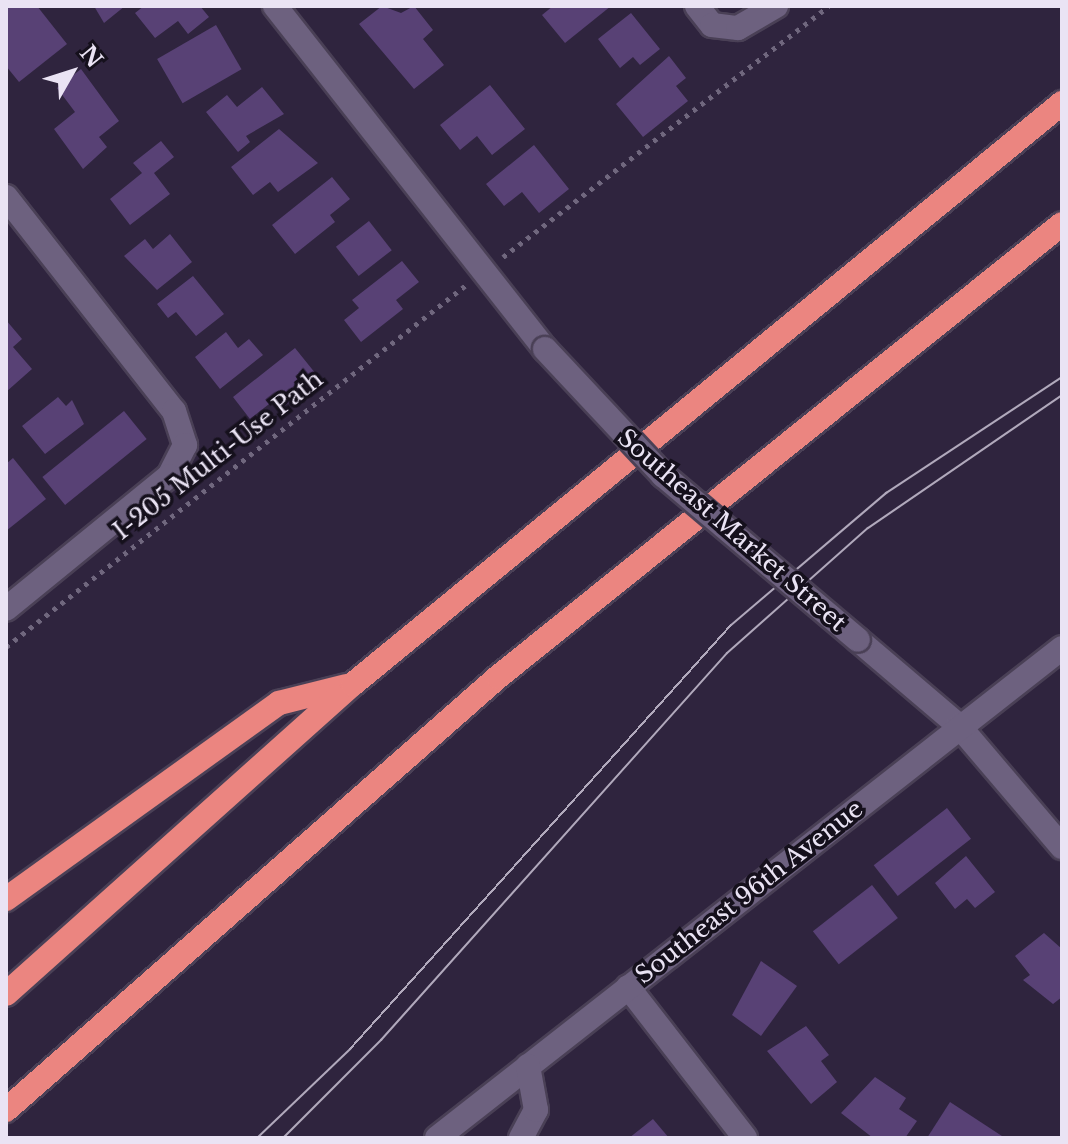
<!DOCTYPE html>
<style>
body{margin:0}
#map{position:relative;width:1068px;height:1144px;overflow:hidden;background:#2f243e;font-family:"Libre Baskerville",serif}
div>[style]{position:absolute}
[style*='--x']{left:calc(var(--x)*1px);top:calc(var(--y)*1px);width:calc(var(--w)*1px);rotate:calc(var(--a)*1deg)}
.building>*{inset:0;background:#584175;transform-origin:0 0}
.path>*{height:5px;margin-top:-2.5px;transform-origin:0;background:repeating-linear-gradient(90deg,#70677e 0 4px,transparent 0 10px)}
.roads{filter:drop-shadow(2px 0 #4a4056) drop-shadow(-2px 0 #4a4056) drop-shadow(0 2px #4a4056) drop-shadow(0 -2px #4a4056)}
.minor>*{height:24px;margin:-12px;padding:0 12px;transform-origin:12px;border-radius:12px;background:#6d617f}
.highway>*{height:24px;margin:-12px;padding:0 12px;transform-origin:12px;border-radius:12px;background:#eb8580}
.tram>*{height:2px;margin:-1px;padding:0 1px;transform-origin:1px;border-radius:1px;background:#b1a9bc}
.bridges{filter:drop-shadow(2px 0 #4a4056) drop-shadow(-2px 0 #4a4056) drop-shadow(0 2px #4a4056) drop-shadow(0 -2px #4a4056)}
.minor-bridge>*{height:24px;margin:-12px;padding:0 12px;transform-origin:12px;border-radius:12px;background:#6d617f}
span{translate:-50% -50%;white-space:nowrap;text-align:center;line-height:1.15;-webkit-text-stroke:7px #15101c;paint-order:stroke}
.street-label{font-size:24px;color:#eae3f4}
.frame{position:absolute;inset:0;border:8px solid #eae3f4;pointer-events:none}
.north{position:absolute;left:32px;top:32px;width:80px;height:80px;-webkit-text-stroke:6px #15101c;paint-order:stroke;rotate:51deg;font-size:22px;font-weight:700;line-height:32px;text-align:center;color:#eae3f4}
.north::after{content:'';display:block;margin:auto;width:28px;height:36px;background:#eae3f4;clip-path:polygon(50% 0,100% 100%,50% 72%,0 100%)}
</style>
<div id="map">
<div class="building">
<div style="clip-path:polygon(6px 6px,37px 6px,67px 44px,19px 82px,6px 66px)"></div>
<div style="clip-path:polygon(94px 6px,125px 6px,104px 23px)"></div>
<div style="clip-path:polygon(144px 6px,200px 6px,209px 17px,188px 34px,178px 21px,155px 38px,135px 13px)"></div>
<div style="clip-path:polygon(382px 6px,401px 13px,414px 6px,433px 30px,423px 39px,444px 65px,414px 89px,359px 24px)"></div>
<div style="clip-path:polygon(553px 6px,611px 6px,565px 43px,542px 15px)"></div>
<div style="clip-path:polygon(631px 13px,660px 49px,640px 65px,633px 57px,620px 68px,598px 39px)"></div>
<div style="left:216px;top:25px;width:51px;height:68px;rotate:60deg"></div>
<div style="clip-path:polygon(669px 56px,686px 78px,676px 86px,688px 101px,643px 137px,616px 104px)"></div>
<div style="clip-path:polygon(81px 69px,119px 121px,99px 137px,107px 147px,83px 169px,54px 129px,75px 112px,57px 88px)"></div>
<div style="clip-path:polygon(490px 85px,525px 129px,492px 155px,477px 136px,460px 150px,440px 125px)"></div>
<div style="clip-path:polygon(262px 87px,284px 114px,246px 136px,250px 142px,238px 152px,206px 112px,227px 95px,237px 107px)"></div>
<div style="clip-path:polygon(279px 129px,318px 163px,278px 192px,270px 182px,253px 195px,231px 167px)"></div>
<div style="clip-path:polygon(161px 141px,174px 157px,154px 173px,170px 194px,130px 225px,110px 199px,142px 173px,133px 163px)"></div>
<div style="clip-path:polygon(534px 145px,569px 189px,539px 213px,522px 192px,504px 206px,486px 184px)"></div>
<div style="clip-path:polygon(332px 177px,350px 199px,330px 215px,335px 222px,295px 254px,272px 225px)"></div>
<div style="left:369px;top:221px;width:37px;height:42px;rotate:52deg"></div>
<div style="clip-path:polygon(170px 234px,192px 262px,157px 290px,124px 256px,145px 239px,153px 249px)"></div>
<div style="clip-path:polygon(402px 261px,419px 282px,396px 300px,403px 309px,361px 342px,344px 320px,359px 308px,352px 300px)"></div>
<div style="clip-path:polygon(193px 276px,224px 314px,196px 336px,176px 312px,168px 318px,157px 304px)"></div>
<div style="clip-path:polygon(6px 320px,22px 339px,13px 347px,32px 369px,6px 392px)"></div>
<div style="clip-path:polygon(226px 332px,238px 348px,249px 339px,263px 355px,220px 389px,195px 357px)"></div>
<div style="clip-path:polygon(295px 348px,320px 379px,280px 410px,273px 401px,250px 419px,233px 397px)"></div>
<div style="clip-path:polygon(58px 397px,66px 406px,72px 400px,84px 424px,45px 454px,22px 426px)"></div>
<div style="left:124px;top:411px;width:36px;height:105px;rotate:51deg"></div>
<div style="clip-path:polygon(13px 458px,46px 499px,6px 531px,6px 464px)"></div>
<div style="left:947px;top:808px;width:39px;height:93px;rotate:52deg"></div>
<div style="clip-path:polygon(966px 856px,995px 892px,975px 908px,967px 899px,955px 909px,935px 883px)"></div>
<div style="left:872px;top:885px;width:42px;height:75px;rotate:52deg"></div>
<div style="clip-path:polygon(1044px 933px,1062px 949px,1062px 997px,1053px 1004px,1023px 980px,1030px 975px,1015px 956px)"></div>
<div style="clip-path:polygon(761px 961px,797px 986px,761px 1036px,732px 1015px)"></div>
<div style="clip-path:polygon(806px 1026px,829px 1055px,821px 1061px,837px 1082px,811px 1104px,767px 1051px)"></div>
<div style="clip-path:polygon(875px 1077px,906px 1098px,899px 1109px,917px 1121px,905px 1138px,873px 1138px,841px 1113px)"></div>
<div style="clip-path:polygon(950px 1102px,1005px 1138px,927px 1138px)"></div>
<div style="clip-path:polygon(653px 1119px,669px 1138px,629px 1138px)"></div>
</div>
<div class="path">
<div style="--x:503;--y:257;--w:411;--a:-37.6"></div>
<div style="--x:6;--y:647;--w:585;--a:-38.2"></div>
</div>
<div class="roads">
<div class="minor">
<div style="--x:275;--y:6;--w:437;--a:51.8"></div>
<div style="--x:697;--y:6;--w:24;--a:52"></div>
<div style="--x:712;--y:25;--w:26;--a:7"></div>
<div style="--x:738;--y:28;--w:44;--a:-30.1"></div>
<div style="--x:6;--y:197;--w:272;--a:51.9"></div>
<div style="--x:174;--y:411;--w:36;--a:72"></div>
<div style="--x:185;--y:445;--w:35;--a:117"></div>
<div style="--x:169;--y:476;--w:210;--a:140.8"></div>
<div style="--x:858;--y:640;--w:133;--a:40.4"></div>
<div style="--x:959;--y:726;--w:159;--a:49.6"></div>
<div style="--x:628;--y:987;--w:191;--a:52.2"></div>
<div style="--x:437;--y:1138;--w:794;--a:-38.1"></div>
<div style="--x:521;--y:1138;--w:32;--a:-62"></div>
<div style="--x:536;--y:1110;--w:45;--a:-100.3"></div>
</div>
<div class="highway">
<div style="--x:6;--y:899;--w:336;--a:-35.7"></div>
<div style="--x:279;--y:703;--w:69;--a:-14.2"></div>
<div style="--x:6;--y:994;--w:465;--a:-41.8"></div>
<div style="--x:353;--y:684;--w:917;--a:-39.33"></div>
<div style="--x:6;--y:1110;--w:655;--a:-41.35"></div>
<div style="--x:498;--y:677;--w:723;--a:-38.77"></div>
</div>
</div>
<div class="tram">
<div style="--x:257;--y:1138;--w:129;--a:-43.7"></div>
<div style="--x:350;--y:1049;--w:570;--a:-48.06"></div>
<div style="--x:731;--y:625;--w:204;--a:-40.4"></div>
<div style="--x:886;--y:493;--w:211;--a:-33.4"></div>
<div style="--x:283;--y:1138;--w:139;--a:-45"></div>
<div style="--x:381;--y:1040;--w:519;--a:-48.2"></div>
<div style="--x:727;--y:653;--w:188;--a:-41.6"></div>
<div style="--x:868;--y:528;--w:235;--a:-34.4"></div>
</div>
<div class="bridges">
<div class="minor-bridge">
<div style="--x:545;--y:349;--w:173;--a:46.9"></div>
<div style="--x:663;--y:475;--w:255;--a:40.2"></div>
</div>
</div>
<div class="street-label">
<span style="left:218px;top:455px;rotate:-38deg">I-205 Multi-Use Path</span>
<span style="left:732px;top:530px;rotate:41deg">Southeast Market Street</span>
<span style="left:749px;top:892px;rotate:-38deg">Southeast 96th Avenue</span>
</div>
<div class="frame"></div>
<div class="north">N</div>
</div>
